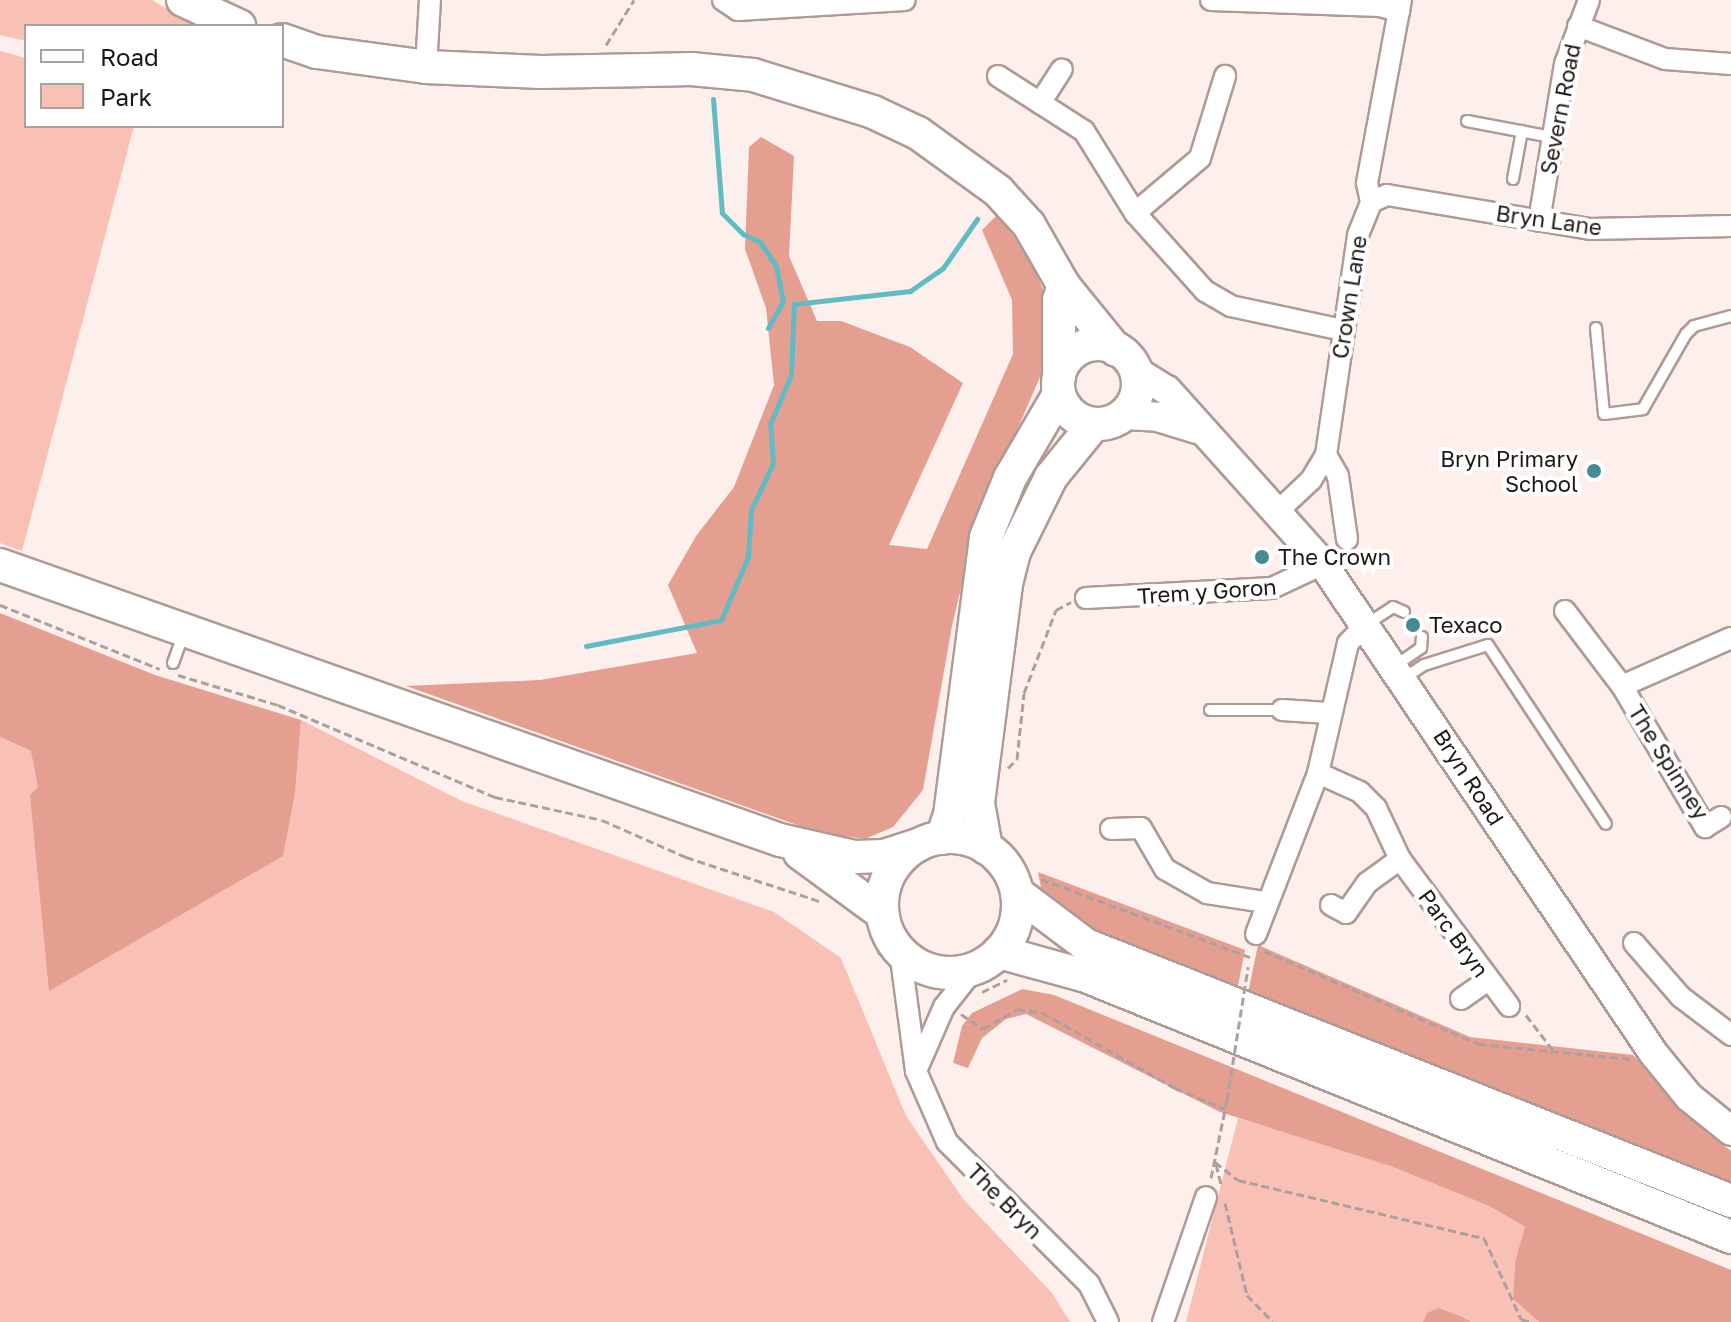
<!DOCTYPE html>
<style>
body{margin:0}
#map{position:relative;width:1731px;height:1322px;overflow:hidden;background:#fdefec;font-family:"Golos Text",sans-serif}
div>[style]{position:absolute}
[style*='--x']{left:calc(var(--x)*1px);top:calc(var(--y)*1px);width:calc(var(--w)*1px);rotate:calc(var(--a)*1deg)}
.green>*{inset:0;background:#f9c1b6}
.forest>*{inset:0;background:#e59f91}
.stream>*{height:5px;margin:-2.5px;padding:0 2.5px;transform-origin:2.5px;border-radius:2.5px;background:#61bbc5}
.path>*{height:3px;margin-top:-1.5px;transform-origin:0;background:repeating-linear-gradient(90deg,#aca09e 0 8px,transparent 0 12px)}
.roads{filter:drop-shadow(2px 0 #af9a95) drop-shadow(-2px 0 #af9a95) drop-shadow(0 2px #af9a95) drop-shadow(0 -2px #af9a95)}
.lane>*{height:10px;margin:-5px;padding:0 5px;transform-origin:5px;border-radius:5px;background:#fff}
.street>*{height:20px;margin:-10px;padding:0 10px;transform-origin:10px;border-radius:10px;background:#fff}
.secondary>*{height:28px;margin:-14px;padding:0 14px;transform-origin:14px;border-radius:14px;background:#fff}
.primary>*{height:32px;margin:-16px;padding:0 16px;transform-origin:16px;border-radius:16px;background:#fff}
.primary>.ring{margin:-16px;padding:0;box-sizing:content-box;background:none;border:32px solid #fff;border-radius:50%}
.path-bridge>*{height:3px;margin-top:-1.5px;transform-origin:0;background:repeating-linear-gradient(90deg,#aca09e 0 8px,transparent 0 12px)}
.dots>*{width:22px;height:22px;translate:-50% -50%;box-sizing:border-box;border:4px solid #fff;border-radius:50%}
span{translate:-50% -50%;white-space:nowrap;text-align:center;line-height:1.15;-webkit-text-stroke:8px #fff;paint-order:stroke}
.street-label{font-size:22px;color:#1e1615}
.poi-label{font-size:22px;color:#1e1615}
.right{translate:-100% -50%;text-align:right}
.left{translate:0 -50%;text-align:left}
.legend{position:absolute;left:24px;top:24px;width:260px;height:104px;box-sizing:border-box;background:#fff;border:2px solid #a5a2a1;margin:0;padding:10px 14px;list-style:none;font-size:24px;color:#1e1615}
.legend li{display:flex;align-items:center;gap:16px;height:40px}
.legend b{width:40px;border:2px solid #a5a2a1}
</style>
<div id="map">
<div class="green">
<div style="clip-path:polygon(0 0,152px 0,196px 26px,26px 26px,26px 41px,0 35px)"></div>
<div style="clip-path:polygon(0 51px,26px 58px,26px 126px,134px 126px,22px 551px,0 543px)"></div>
<div style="clip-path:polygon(301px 720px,462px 801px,774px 912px,841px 958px,906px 1116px,964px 1200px,1052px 1293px,1070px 1322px,0 1322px,0 737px,155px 807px,283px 855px,295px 794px)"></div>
<div style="clip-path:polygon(1238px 1118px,1393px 1167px,1489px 1206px,1526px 1228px,1515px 1262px,1513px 1299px,1539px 1322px,1471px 1322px,1427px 1313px,1423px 1322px,1186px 1322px)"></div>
</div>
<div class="forest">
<div style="clip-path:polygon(761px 137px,794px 156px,789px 256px,817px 321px,841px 321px,910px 347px,963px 383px,889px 545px,927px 549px,1013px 354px,1012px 300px,982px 230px,997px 215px,1029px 256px,1044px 292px,1043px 370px,976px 525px,952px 626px,923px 790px,893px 827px,865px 839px,817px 832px,406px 686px,540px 680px,697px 653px,668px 585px,696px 536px,734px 487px,774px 385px,766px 308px,745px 249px,749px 147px)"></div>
<div style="clip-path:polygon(0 613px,155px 675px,301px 720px,295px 794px,283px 856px,49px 991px,30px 795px,38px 787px,31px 751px,0 737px)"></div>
<div style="clip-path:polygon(1038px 872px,1245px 950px,1237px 991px,1085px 926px,1041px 888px)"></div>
<div style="clip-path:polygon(1258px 945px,1470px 1037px,1633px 1055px,1708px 1134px,1731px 1151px,1731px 1187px,1248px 993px)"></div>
<div style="clip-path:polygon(1022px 989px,1054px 995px,1731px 1270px,1731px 1322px,1539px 1322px,1513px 1299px,1515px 1262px,1525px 1227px,1489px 1206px,1393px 1167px,1220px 1112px,1026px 1014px,1006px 1019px,982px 1038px,968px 1068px,953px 1063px,962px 1026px,972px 1013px)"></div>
<div style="clip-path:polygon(1439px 1308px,1462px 1317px,1471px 1322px,1423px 1322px,1427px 1313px)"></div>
</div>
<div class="stream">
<div style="--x:713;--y:99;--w:114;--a:85.5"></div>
<div style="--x:722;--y:213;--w:30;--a:45"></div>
<div style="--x:743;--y:234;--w:19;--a:25"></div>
<div style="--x:760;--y:242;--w:29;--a:56"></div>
<div style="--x:776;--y:266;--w:36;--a:79"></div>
<div style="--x:783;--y:301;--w:31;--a:119"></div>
<div style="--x:586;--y:646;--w:137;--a:-10.9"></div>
<div style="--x:721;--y:620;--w:69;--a:-66.8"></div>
<div style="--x:748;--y:557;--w:47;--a:-86.3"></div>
<div style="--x:751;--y:510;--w:52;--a:-64.9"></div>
<div style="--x:773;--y:463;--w:39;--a:-94"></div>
<div style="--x:770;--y:424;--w:53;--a:-66.8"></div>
<div style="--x:791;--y:375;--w:71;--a:-87.6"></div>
<div style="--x:794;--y:304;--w:117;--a:-6.4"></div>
<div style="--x:910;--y:291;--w:40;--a:-34.9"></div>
<div style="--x:943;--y:268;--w:60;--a:-55.2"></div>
</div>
<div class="path">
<div style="--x:606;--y:45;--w:53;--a:-58.1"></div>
<div style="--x:0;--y:605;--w:172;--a:21.8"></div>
<div style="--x:178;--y:675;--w:104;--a:16.7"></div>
<div style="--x:278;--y:705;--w:236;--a:23"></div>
<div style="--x:495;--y:797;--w:109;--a:12.1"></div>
<div style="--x:602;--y:820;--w:92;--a:23.8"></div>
<div style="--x:686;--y:857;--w:143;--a:18.3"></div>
<div style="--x:1008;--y:768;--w:13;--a:-45"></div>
<div style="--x:1017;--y:759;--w:66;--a:-83.9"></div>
<div style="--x:1024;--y:693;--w:89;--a:-68.9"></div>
<div style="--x:1056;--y:610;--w:17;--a:-28"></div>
<div style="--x:1009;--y:850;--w:28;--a:48"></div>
<div style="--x:1041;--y:879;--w:223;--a:20.5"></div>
<div style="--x:872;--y:936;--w:21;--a:67"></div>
<div style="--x:1264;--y:951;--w:234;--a:23.4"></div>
<div style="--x:1479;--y:1044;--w:153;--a:5.6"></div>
<div style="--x:982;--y:992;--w:28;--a:-26"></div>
<div style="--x:961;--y:1014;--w:27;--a:34"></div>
<div style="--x:983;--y:1029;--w:39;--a:-30"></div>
<div style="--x:1017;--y:1009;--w:26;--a:9"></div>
<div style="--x:1043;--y:1013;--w:152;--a:29.6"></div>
<div style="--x:1175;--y:1088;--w:54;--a:22.8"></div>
<div style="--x:1526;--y:1015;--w:44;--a:52.4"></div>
<div style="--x:1215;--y:1162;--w:29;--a:38"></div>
<div style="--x:1238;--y:1180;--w:253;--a:13.3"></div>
<div style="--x:1484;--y:1238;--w:89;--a:65.4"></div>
<div style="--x:1521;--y:1319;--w:9;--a:18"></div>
<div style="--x:1216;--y:1164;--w:21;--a:76"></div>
<div style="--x:1211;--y:1178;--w:80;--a:-78.4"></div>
<div style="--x:1225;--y:1203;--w:95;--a:76.6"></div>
<div style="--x:1247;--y:1295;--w:37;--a:46"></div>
</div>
<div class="roads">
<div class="lane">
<div style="--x:1467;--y:121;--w:86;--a:10.7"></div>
<div style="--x:1513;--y:179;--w:49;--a:-79.4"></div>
<div style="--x:1596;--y:328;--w:86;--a:84.7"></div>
<div style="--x:1604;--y:414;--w:39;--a:-7"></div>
<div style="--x:1643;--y:409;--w:86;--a:-60.2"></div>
<div style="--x:1686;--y:334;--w:11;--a:-45"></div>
<div style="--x:1694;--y:326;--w:38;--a:-15"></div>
<div style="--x:1367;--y:624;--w:31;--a:-33"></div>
<div style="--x:1393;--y:607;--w:12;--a:24"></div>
<div style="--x:173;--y:663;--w:30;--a:-70"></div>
<div style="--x:1395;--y:666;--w:32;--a:-35"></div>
<div style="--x:1421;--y:648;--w:11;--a:-85"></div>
<div style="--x:1404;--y:678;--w:24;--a:-33"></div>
<div style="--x:1424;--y:665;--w:67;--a:-17.4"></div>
<div style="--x:1488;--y:645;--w:214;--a:56.6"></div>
<div style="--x:1210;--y:710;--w:72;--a:0"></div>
</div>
<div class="street">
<div style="--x:723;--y:0;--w:18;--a:34"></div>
<div style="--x:738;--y:10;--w:167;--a:-3.4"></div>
<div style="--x:1211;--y:0;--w:169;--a:2"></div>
<div style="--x:1380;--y:6;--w:20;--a:15"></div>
<div style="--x:1578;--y:26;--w:93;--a:20.8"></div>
<div style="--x:1665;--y:59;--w:66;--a:4.3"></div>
<div style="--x:426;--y:67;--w:67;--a:-86.6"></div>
<div style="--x:998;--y:76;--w:102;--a:32.6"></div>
<div style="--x:1084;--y:131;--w:97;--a:58.1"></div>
<div style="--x:1135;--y:213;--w:105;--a:48.1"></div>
<div style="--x:1205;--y:291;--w:30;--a:30"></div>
<div style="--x:1231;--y:306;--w:115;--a:12.1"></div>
<div style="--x:1040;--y:103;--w:40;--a:-57.1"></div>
<div style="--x:1371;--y:202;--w:17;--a:-24"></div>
<div style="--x:1387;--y:195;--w:206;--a:9.5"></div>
<div style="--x:1590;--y:229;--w:141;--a:-1.2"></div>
<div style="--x:1135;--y:213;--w:85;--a:-40.2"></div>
<div style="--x:1200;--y:158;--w:86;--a:-73"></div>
<div style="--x:1539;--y:221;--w:159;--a:-80.6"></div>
<div style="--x:1565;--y:64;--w:68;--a:-69.4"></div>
<div style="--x:1326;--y:455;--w:24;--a:60"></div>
<div style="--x:1338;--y:476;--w:64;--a:81.9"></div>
<div style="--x:1277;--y:512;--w:47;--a:-43.3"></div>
<div style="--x:1311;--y:480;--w:29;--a:-59"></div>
<div style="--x:1326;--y:455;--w:222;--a:-81.7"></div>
<div style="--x:1358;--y:235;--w:35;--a:-68"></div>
<div style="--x:1371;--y:202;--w:19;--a:-102"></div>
<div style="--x:1367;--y:183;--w:186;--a:-79.5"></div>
<div style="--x:1086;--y:598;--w:186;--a:-3.1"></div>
<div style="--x:1272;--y:588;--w:56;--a:-25.2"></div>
<div style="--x:1565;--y:611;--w:94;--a:52.8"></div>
<div style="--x:1622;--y:686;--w:164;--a:59.5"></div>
<div style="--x:1705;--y:827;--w:19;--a:-32"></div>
<div style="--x:1622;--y:686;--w:119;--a:-23.8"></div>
<div style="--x:1282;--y:710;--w:46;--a:3.7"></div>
<div style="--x:1318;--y:773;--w:46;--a:24.3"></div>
<div style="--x:1360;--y:792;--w:23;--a:45"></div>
<div style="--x:1376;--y:808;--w:56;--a:64.8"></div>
<div style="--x:1400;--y:859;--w:183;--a:53.4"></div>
<div style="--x:1111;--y:829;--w:30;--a:-2"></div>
<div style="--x:1141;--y:828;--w:48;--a:59.7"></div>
<div style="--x:1165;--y:869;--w:48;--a:29.7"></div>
<div style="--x:1207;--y:893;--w:59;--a:8.8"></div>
<div style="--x:1331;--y:905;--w:17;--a:28"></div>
<div style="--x:1346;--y:913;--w:37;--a:-55"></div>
<div style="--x:1367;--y:883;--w:41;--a:-36"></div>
<div style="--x:1256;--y:934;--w:173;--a:-68.9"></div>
<div style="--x:1318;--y:773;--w:133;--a:-77"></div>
<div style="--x:1348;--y:643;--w:27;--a:-45"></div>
<div style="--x:1634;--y:943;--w:72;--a:49"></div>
<div style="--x:1681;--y:997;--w:63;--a:37.2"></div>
<div style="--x:900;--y:951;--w:121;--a:82.4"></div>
<div style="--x:916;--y:1071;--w:77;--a:66.4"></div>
<div style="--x:947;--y:1142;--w:201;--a:45"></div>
<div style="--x:1089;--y:1284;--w:42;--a:63.4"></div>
<div style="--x:1461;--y:999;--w:33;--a:-35"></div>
<div style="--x:916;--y:1071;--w:70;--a:-66.4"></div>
<div style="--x:944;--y:1007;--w:48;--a:-51.7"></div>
<div style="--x:1163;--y:1322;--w:132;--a:-71"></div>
</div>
<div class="secondary">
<div style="--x:1136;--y:371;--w:36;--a:32"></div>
<div style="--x:1167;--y:390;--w:234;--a:48.1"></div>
<div style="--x:1323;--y:564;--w:591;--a:55.96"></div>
<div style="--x:1654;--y:1054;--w:55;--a:50.9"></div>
<div style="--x:1689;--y:1097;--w:54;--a:39"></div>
<div style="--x:1124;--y:415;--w:34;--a:3"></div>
<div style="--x:1158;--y:417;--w:41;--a:17.1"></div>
</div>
<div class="primary">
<div style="--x:183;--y:0;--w:62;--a:24.9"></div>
<div style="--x:282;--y:40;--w:37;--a:19"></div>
<div style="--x:317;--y:52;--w:110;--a:7.8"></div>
<div style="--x:426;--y:67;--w:115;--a:2.5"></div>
<div style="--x:541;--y:72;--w:150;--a:-1.1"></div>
<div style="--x:691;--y:69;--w:62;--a:5.5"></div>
<div style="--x:753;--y:75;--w:126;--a:17.1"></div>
<div style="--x:873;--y:112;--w:50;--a:25"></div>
<div style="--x:918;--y:133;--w:99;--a:35.9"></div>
<div style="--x:998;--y:191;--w:46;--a:47.6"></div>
<div style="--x:1029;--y:225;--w:70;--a:60.2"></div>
<div style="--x:1064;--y:286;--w:82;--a:50.9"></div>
<div class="ring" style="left:1058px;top:344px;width:48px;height:48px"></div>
<div style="--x:1059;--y:377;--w:77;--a:-90"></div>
<div style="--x:1059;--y:300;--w:15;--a:-70"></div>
<div style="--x:0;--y:565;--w:827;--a:19.42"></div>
<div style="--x:780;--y:840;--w:77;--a:12.8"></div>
<div style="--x:855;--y:857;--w:29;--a:-2"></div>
<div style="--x:884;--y:856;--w:36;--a:-18"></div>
<div class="ring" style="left:882px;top:837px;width:104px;height:104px"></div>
<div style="--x:942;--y:838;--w:24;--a:-71"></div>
<div style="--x:950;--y:815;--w:280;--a:-82.6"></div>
<div style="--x:986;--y:537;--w:64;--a:-67.9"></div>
<div style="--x:1010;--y:478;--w:97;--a:-59.7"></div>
<div style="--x:986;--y:848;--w:46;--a:-100.1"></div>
<div style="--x:978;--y:803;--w:221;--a:-82.7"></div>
<div style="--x:1006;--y:584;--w:33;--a:-76"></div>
<div style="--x:1014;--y:552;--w:84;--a:-63.7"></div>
<div style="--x:1051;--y:477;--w:68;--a:-50.9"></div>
<div style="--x:800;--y:853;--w:102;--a:36.2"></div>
<div style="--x:1017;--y:893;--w:86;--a:37"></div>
<div style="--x:1086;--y:945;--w:694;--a:21.65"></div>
<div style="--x:999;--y:952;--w:90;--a:15.4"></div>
<div style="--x:1086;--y:976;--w:696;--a:22.03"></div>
</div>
</div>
<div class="path-bridge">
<div style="--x:1227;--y:1100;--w:135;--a:-81"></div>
</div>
<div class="dots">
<div style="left:1594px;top:471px;background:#448b93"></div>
<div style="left:1262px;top:557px;background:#448b93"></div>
<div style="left:1413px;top:625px;background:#448b93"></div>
</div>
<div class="street-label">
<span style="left:1560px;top:109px;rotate:-79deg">Severn Road</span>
<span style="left:1549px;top:220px;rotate:8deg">Bryn Lane</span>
<span style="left:1349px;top:297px;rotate:-81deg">Crown Lane</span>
<span style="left:1207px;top:591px;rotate:-4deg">Trem y Goron</span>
<span style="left:1669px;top:762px;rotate:58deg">The Spinney</span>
<span style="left:1469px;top:777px;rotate:57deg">Bryn Road</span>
<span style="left:1454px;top:933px;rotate:54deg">Parc Bryn</span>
<span style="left:1005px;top:1201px;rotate:45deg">The Bryn</span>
</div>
<div class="poi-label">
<span class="right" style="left:1578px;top:471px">Bryn Primary<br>School</span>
<span class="left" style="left:1278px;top:557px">The Crown</span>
<span class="left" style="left:1429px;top:625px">Texaco</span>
</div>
<ul class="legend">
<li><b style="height:10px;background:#fff"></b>Road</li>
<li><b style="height:22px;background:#f9c1b6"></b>Park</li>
</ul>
</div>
